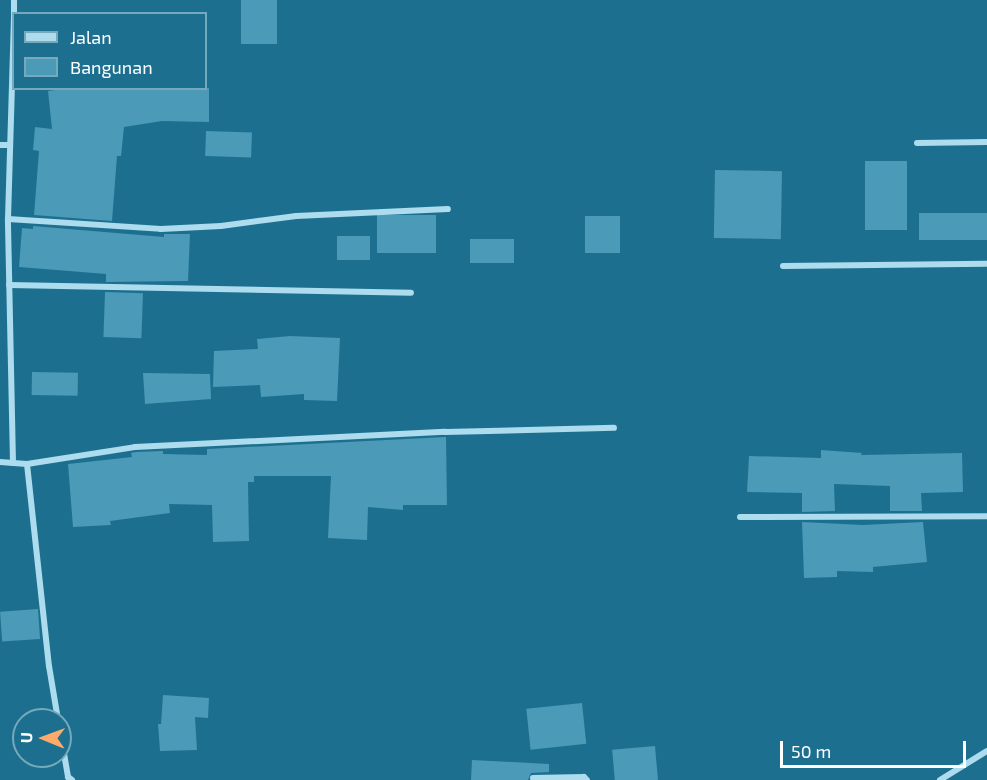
<!DOCTYPE html>
<style>
body{margin:0}
#map{position:relative;width:987px;height:780px;overflow:hidden;background:#1d6f8f;font-family:"Exo 2",sans-serif}
div>[style]{position:absolute}
[style*='--x']{left:calc(var(--x)*1px);top:calc(var(--y)*1px);width:calc(var(--w)*1px);rotate:calc(var(--a)*1deg)}
.building>*{inset:0;background:#4a9ab8;transform-origin:0 0}
.minor>*{height:6px;margin:-3px;padding:0 3px;transform-origin:3px;border-radius:3px;background:#acdced}
span{translate:-50% -50%;white-space:nowrap;text-align:center;line-height:1.15;-webkit-text-stroke:6px #1d6f8f;paint-order:stroke}
.legend{position:absolute;left:12px;top:12px;width:195px;height:78px;box-sizing:border-box;background:#1d6f8f;border:2px solid #77a9bc;margin:0;padding:8px 10px;list-style:none;font-size:18px;color:#fff}
.legend li{display:flex;align-items:center;gap:12px;height:30px}
.legend b{width:30px;border:2px solid #77a9bc}
.north{position:absolute;left:12px;top:708px;width:60px;height:60px;box-sizing:border-box;background:#1d6f8f;border:2px solid #77a9bc;border-radius:50%;rotate:271deg;font-size:16px;font-weight:700;line-height:24px;text-align:center;color:#fff}
.north::after{content:'';display:block;margin:auto;width:21px;height:27px;background:#fdaa6b;clip-path:polygon(50% 0,100% 100%,50% 72%,0 100%)}
.scale{position:absolute;left:780px;top:741px;width:186px;height:27px;box-sizing:border-box;border:3px solid #fff;border-top:0;padding-left:8px;font-size:18px;line-height:21px;white-space:nowrap;color:#fff;-webkit-text-stroke:4px #1d6f8f;paint-order:stroke}
</style>
<div id="map">
<div class="building">
<div style="left:241px;top:0;width:36px;height:44px"></div>
<div style="clip-path:polygon(70px 88px,209px 88px,209px 122px,162px 121px,124px 127px,121px 156px,117px 156px,112px 221px,34px 215px,39px 151px,33px 150px,35px 127px,52px 129px,48px 91px)"></div>
<div style="left:206px;top:131px;width:46px;height:25px;rotate:2deg"></div>
<div style="left:865px;top:161px;width:42px;height:69px"></div>
<div style="left:715px;top:170px;width:67px;height:68px;rotate:1deg"></div>
<div style="left:987px;top:213px;width:27px;height:68px;rotate:90deg"></div>
<div style="left:436px;top:215px;width:38px;height:59px;rotate:90deg"></div>
<div style="left:585px;top:216px;width:35px;height:37px"></div>
<div style="clip-path:polygon(33px 226px,164px 237px,164px 234px,190px 234px,188px 281px,106px 282px,106px 274px,19px 267px,22px 228px,33px 229px)"></div>
<div style="left:337px;top:236px;width:33px;height:24px"></div>
<div style="left:470px;top:239px;width:44px;height:24px"></div>
<div style="left:105px;top:292px;width:38px;height:45px;rotate:2deg"></div>
<div style="clip-path:polygon(290px 336px,340px 338px,337px 401px,304px 400px,304px 394px,261px 397px,260px 385px,213px 387px,214px 351px,258px 349px,257px 339px)"></div>
<div style="left:32px;top:372px;width:46px;height:23px;rotate:1deg"></div>
<div style="clip-path:polygon(143px 373px,210px 374px,211px 399px,145px 404px)"></div>
<div style="clip-path:polygon(446px 437px,447px 505px,403px 505px,403px 510px,368px 507px,367px 540px,328px 538px,331px 476px,254px 476px,254px 482px,248px 482px,249px 541px,213px 542px,212px 505px,169px 504px,170px 513px,110px 521px,111px 525px,73px 527px,68px 464px,132px 457px,131px 453px,136px 452px,163px 451px,163px 454px,207px 455px,207px 449px)"></div>
<div style="clip-path:polygon(821px 450px,862px 453px,861px 455px,962px 453px,963px 492px,921px 493px,922px 511px,890px 511px,890px 486px,834px 484px,835px 511px,802px 512px,802px 493px,747px 492px,749px 456px,821px 458px)"></div>
<div style="clip-path:polygon(802px 522px,863px 525px,923px 522px,927px 562px,873px 567px,873px 572px,837px 571px,837px 577px,804px 578px)"></div>
<div style="left:38px;top:609px;width:30px;height:38px;rotate:86deg"></div>
<div style="clip-path:polygon(163px 695px,209px 698px,208px 718px,195px 717px,197px 750px,160px 751px,158px 724px,161px 724px)"></div>
<div style="left:582px;top:703px;width:41px;height:56px;rotate:84deg"></div>
<div style="left:655px;top:746px;width:34px;height:43px;rotate:85deg"></div>
<div style="clip-path:polygon(472px 760px,549px 764px,549px 772px,531px 773px,528px 780px,471px 780px)"></div>
</div>
<div class="minor">
<div style="--x:14;--y:14;--w:14;--a:-90"></div>
<div style="--x:917;--y:143;--w:70;--a:-0.8"></div>
<div style="--x:0;--y:145;--w:10;--a:0"></div>
<div style="--x:8;--y:219;--w:153;--a:3.7"></div>
<div style="--x:161;--y:229;--w:60;--a:-2.9"></div>
<div style="--x:221;--y:226;--w:76;--a:-7.6"></div>
<div style="--x:296;--y:216;--w:152;--a:-2.6"></div>
<div style="--x:783;--y:266;--w:204;--a:-0.6"></div>
<div style="--x:9;--y:285;--w:402;--a:1.1"></div>
<div style="--x:0;--y:462;--w:27;--a:4"></div>
<div style="--x:27;--y:464;--w:109;--a:-8.9"></div>
<div style="--x:135;--y:447;--w:310;--a:-2.8"></div>
<div style="--x:445;--y:432;--w:169;--a:-1.4"></div>
<div style="--x:13;--y:463;--w:244;--a:-91.2"></div>
<div style="--x:8;--y:219;--w:203;--a:-88.3"></div>
<div style="--x:27;--y:464;--w:203;--a:83.8"></div>
<div style="--x:49;--y:666;--w:55;--a:80.5"></div>
<div style="--x:740;--y:517;--w:247;--a:-0.2"></div>
<div style="--x:60;--y:730;--w:48;--a:80.3"></div>
<div style="--x:68;--y:777;--w:5;--a:37"></div>
<div style="--x:533;--y:778;--w:51;--a:-1.1"></div>
<div style="--x:584;--y:777;--w:4;--a:45"></div>
<div style="--x:940;--y:780;--w:55;--a:-31.7"></div>
</div>
<ul class="legend">
<li><b style="height:8px;background:#acdced"></b>Jalan</li>
<li><b style="height:16px;background:#4a9ab8"></b>Bangunan</li>
</ul>
<div class="north">U</div>
<div class="scale">50 m</div>
</div>
